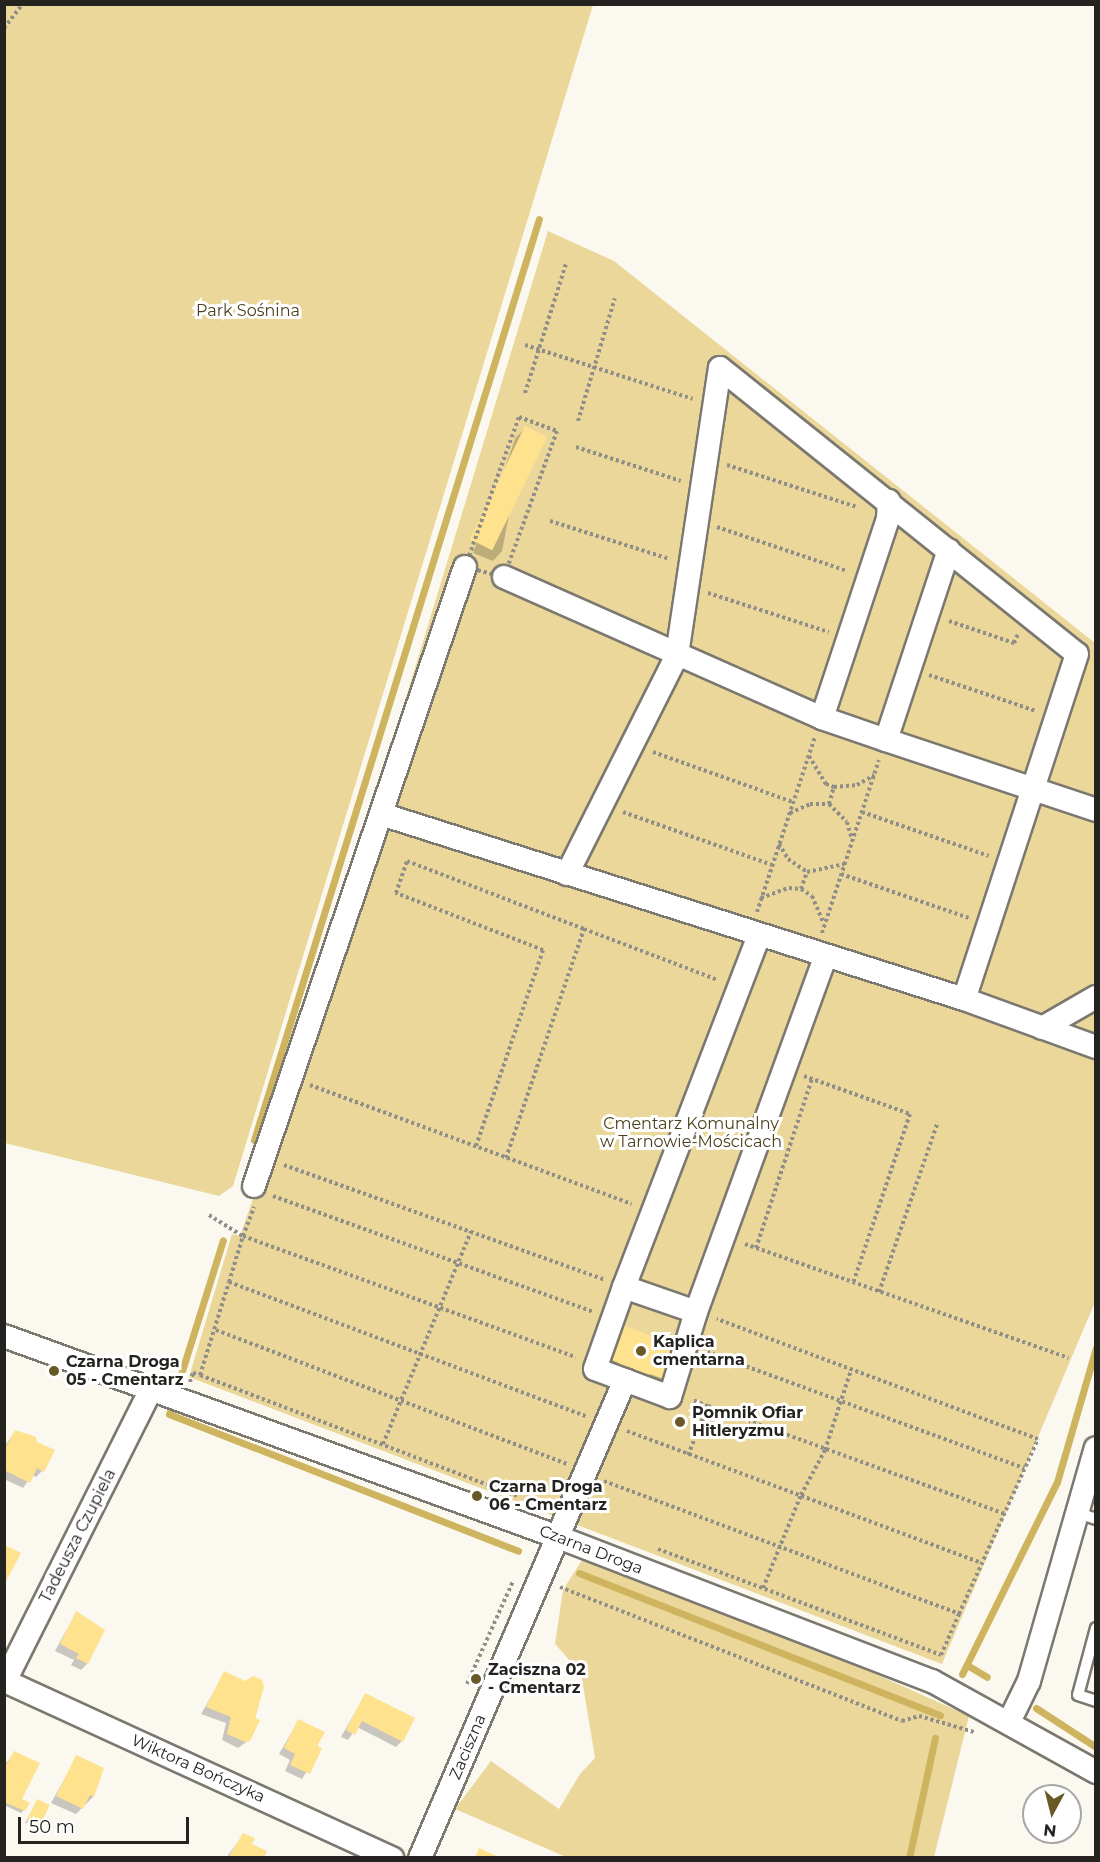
<!DOCTYPE html>
<meta charset="utf-8">
<style>
body{margin:0}
#map{position:relative;width:1100px;height:1862px;overflow:hidden;background:#fbf8ef;font-family:Montserrat,sans-serif}
div>[style]{position:absolute}
[style*='--x']{left:calc(var(--x)*1px);top:calc(var(--y)*1px);width:calc(var(--w)*1px);rotate:calc(var(--a)*1deg)}
.green>*{inset:0;background:#ebd799}
.shadow>*{inset:0;background:#0003}
.stream>*{height:7px;margin:-3.5px;padding:0 3.5px;transform-origin:3.5px;border-radius:3.5px;background:#cfb45f}
.building>*{inset:0;background:#fee28d;transform-origin:0 0}
.path>*{height:4px;margin-top:-2px;transform-origin:0;background:repeating-linear-gradient(90deg,#908e88 0 3px,transparent 0 6px)}
.roads{filter:drop-shadow(2px 0 #7b7870) drop-shadow(-2px 0 #7b7870) drop-shadow(0 2px #7b7870) drop-shadow(0 -2px #7b7870)}
.lane>*{height:10px;margin:-5px;padding:0 5px;transform-origin:5px;border-radius:5px;background:#fff}
.street>*{height:22px;margin:-11px;padding:0 11px;transform-origin:11px;border-radius:11px;background:#fff}
.dots>*{width:16px;height:16px;translate:-50% -50%;box-sizing:border-box;border:3px solid #fff;border-radius:50%}
span{translate:-50% -50%;white-space:nowrap;text-align:center;line-height:1.15;-webkit-text-stroke:6px #fff;paint-order:stroke}
.park-label{font-size:16px;color:#4b3f1b}
.poi-label{font-size:16px;color:#24231f;font-weight:700}
.left{translate:0 -50%;text-align:left}
.street-label{font-size:16px;color:#24231f}
.frame{position:absolute;inset:0;border:6px solid #24231f;pointer-events:none}
.north{position:absolute;left:1022px;top:1784px;width:60px;height:60px;box-sizing:border-box;background:#fff;border:2px solid #a7a7a5;border-radius:50%;rotate:187deg;font-size:16px;font-weight:700;line-height:24px;text-align:center;color:#24231f}
.north::after{content:'';display:block;margin:auto;width:21px;height:27px;background:#695927;clip-path:polygon(50% 0,100% 100%,50% 72%,0 100%)}
.scale{position:absolute;left:18px;top:1817px;width:171px;height:27px;box-sizing:border-box;border:3px solid #24231f;border-top:0;padding-left:8px;font-size:18px;line-height:21px;white-space:nowrap;color:#24231f;-webkit-text-stroke:4px #fff;paint-order:stroke}
</style>
<div id="map">
<div class="green">
<div style="clip-path:polygon(5px 4px,593px 5px,233px 1186px,219px 1196px,5px 1143px)"></div>
<div style="clip-path:polygon(548px 231px,614px 261px,1095px 643px,1095px 1302px,942px 1664px,189px 1377px,232px 1234px,240px 1236px,256px 1190px)"></div>
<div style="clip-path:polygon(582px 1560px,831px 1654px,969px 1716px,934px 1857px,566px 1857px,455px 1809px,491px 1761px,559px 1809px,580px 1774px,595px 1758px,581px 1673px,555px 1644px,563px 1590px)"></div>
</div>
<div class="shadow">
<div style="clip-path:polygon(526px 428px,502px 551px,493px 561px,473px 553px,516px 437px)"></div>
<div style="clip-path:polygon(615px 1327px,663px 1378px,660px 1381px,616px 1370px,618px 1365px,603px 1360px)"></div>
<div style="clip-path:polygon(15px 1432px,42px 1471px,36px 1477px,32px 1475px,23px 1488px,4px 1479px,4px 1447px)"></div>
<div style="clip-path:polygon(76px 1613px,87px 1664px,81px 1670px,71px 1665px,74px 1660px,55px 1651px)"></div>
<div style="clip-path:polygon(225px 1673px,245px 1682px,259px 1704px,249px 1740px,238px 1748px,222px 1740px,226px 1723px,201px 1714px)"></div>
<div style="clip-path:polygon(365px 1695px,402px 1741px,396px 1747px,357px 1727px,348px 1740px,341px 1737px)"></div>
<div style="clip-path:polygon(299px 1720px,320px 1749px,302px 1779px,285px 1771px,290px 1760px,279px 1754px)"></div>
<div style="clip-path:polygon(15px 1753px,24px 1810px,21px 1813px,4px 1805px,4px 1765px)"></div>
<div style="clip-path:polygon(77px 1757px,102px 1769px,93px 1797px,76px 1814px,51px 1803px)"></div>
<div style="clip-path:polygon(38px 1800px,37px 1825px,35px 1828px,25px 1823px)"></div>
<div style="clip-path:polygon(244px 1834px,250px 1845px,263px 1858px,226px 1858px)"></div>
</div>
<div class="stream">
<div style="--x:254;--y:1140;--w:964;--a:-72.81"></div>
<div style="--x:181;--y:1374;--w:140;--a:-72.6"></div>
<div style="--x:171;--y:1409;--w:5;--a:112"></div>
<div style="--x:169;--y:1414;--w:375;--a:21.4"></div>
<div style="--x:579;--y:1573;--w:388;--a:21.5"></div>
<div style="--x:967;--y:1665;--w:23;--a:31"></div>
<div style="--x:962;--y:1674;--w:214;--a:-63.7"></div>
<div style="--x:1057;--y:1482;--w:140;--a:-73.8"></div>
<div style="--x:1036;--y:1708;--w:72;--a:33"></div>
<div style="--x:909;--y:1858;--w:123;--a:-77.8"></div>
</div>
<div class="building">
<div style="left:525px;top:426px;width:25px;height:126px;rotate:26deg"></div>
<div style="clip-path:polygon(617px 1323px,676px 1345px,664px 1379px,650px 1374px,648px 1379px,618px 1367px,619px 1363px,605px 1357px)"></div>
<div style="clip-path:polygon(15px 1430px,36px 1437px,37px 1442px,55px 1450px,44px 1472px,37px 1468px,30px 1483px,4px 1470px,4px 1451px)"></div>
<div style="clip-path:polygon(4px 1545px,21px 1553px,4px 1585px)"></div>
<div style="clip-path:polygon(76px 1611px,105px 1630px,88px 1664px,76px 1658px,79px 1654px,60px 1644px)"></div>
<div style="clip-path:polygon(224px 1671px,245px 1681px,253px 1676px,262px 1680px,264px 1687px,255px 1718px,260px 1720px,250px 1741px,245px 1742px,227px 1734px,231px 1717px,206px 1707px)"></div>
<div style="clip-path:polygon(365px 1693px,415px 1718px,403px 1742px,362px 1721px,355px 1735px,346px 1730px)"></div>
<div style="clip-path:polygon(298px 1719px,325px 1732px,317px 1746px,322px 1748px,310px 1774px,290px 1765px,295px 1754px,284px 1748px)"></div>
<div style="clip-path:polygon(14px 1751px,40px 1763px,22px 1799px,30px 1803px,25px 1811px,4px 1802px,4px 1763px,7px 1764px)"></div>
<div style="clip-path:polygon(76px 1755px,104px 1768px,94px 1797px,90px 1795px,83px 1809px,56px 1796px)"></div>
<div style="left:37px;top:1799px;width:14px;height:24px;rotate:25deg"></div>
<div style="clip-path:polygon(243px 1833px,255px 1838px,252px 1844px,267px 1851px,264px 1858px,228px 1858px)"></div>
<div style="clip-path:polygon(479px 1848px,501px 1858px,475px 1858px)"></div>
</div>
<div class="path">
<div style="--x:4;--y:28;--w:31;--a:-52"></div>
<div style="--x:525;--y:345;--w:176;--a:17.8"></div>
<div style="--x:525;--y:393;--w:135;--a:-72.4"></div>
<div style="--x:519;--y:417;--w:40;--a:20.2"></div>
<div style="--x:557;--y:431;--w:155;--a:110"></div>
<div style="--x:504;--y:577;--w:40;--a:-165.6"></div>
<div style="--x:465;--y:567;--w:159;--a:-70.2"></div>
<div style="--x:578;--y:421;--w:128;--a:-73.3"></div>
<div style="--x:576;--y:447;--w:110;--a:17.9"></div>
<div style="--x:727;--y:465;--w:137;--a:17.9"></div>
<div style="--x:550;--y:521;--w:126;--a:17.6"></div>
<div style="--x:717;--y:527;--w:137;--a:18.7"></div>
<div style="--x:708;--y:593;--w:127;--a:17.9"></div>
<div style="--x:949;--y:621;--w:69;--a:18.7"></div>
<div style="--x:1014;--y:643;--w:10;--a:-66"></div>
<div style="--x:929;--y:675;--w:113;--a:18.6"></div>
<div style="--x:653;--y:752;--w:149;--a:19.7"></div>
<div style="--x:809;--y:756;--w:33;--a:59"></div>
<div style="--x:826;--y:784;--w:9;--a:21"></div>
<div style="--x:834;--y:787;--w:23;--a:-5"></div>
<div style="--x:857;--y:785;--w:20;--a:-30"></div>
<div style="--x:829;--y:804;--w:18;--a:-74"></div>
<div style="--x:623;--y:812;--w:158;--a:19.6"></div>
<div style="--x:862;--y:812;--w:134;--a:19.1"></div>
<div style="--x:790;--y:813;--w:22;--a:-24"></div>
<div style="--x:810;--y:804;--w:19;--a:0"></div>
<div style="--x:829;--y:804;--w:25;--a:45"></div>
<div style="--x:847;--y:822;--w:19;--a:74"></div>
<div style="--x:779;--y:844;--w:17;--a:59"></div>
<div style="--x:788;--y:859;--w:23;--a:34"></div>
<div style="--x:807;--y:872;--w:38;--a:-12"></div>
<div style="--x:841;--y:874;--w:135;--a:19"></div>
<div style="--x:801;--y:889;--w:18;--a:-71"></div>
<div style="--x:761;--y:898;--w:30;--a:-20"></div>
<div style="--x:789;--y:888;--w:12;--a:5"></div>
<div style="--x:801;--y:889;--w:13;--a:32"></div>
<div style="--x:812;--y:896;--w:30;--a:67"></div>
<div style="--x:757;--y:912;--w:184;--a:-71.7"></div>
<div style="--x:822;--y:933;--w:182;--a:-71.8"></div>
<div style="--x:804;--y:1076;--w:113;--a:19.7"></div>
<div style="--x:910;--y:1114;--w:178;--a:108.6"></div>
<div style="--x:310;--y:1085;--w:343;--a:20.3"></div>
<div style="--x:476;--y:1146;--w:207;--a:-71.1"></div>
<div style="--x:543;--y:950;--w:158;--a:-158.8"></div>
<div style="--x:396;--y:893;--w:34;--a:-71"></div>
<div style="--x:407;--y:861;--w:190;--a:21"></div>
<div style="--x:506;--y:1158;--w:242;--a:-71.2"></div>
<div style="--x:584;--y:929;--w:143;--a:20.8"></div>
<div style="--x:284;--y:1165;--w:341;--a:19.7"></div>
<div style="--x:273;--y:1196;--w:340;--a:19.9"></div>
<div style="--x:209;--y:1215;--w:40;--a:32"></div>
<div style="--x:243;--y:1236;--w:31;--a:-69"></div>
<div style="--x:745;--y:1244;--w:343;--a:19.4"></div>
<div style="--x:756;--y:1248;--w:178;--a:-71.7"></div>
<div style="--x:229;--y:1282;--w:48;--a:-73.1"></div>
<div style="--x:243;--y:1236;--w:354;--a:20"></div>
<div style="--x:879;--y:1292;--w:180;--a:-70.9"></div>
<div style="--x:216;--y:1330;--w:376;--a:20.9"></div>
<div style="--x:707;--y:1352;--w:338;--a:20.1"></div>
<div style="--x:190;--y:1382;--w:9;--a:-72"></div>
<div style="--x:193;--y:1373;--w:7;--a:16"></div>
<div style="--x:708;--y:1406;--w:315;--a:20"></div>
<div style="--x:627;--y:1431;--w:378;--a:20.4"></div>
<div style="--x:383;--y:1444;--w:230;--a:-67.5"></div>
<div style="--x:688;--y:1455;--w:53;--a:-67.8"></div>
<div style="--x:708;--y:1406;--w:17;--a:-159"></div>
<div style="--x:604;--y:1481;--w:379;--a:20.5"></div>
<div style="--x:959;--y:1614;--w:192;--a:-65.7"></div>
<div style="--x:1038;--y:1439;--w:343;--a:-159.5"></div>
<div style="--x:517;--y:1496;--w:339;--a:-159.1"></div>
<div style="--x:200;--y:1375;--w:97;--a:-72.7"></div>
<div style="--x:229;--y:1282;--w:381;--a:20.6"></div>
<div style="--x:658;--y:1549;--w:302;--a:20.5"></div>
<div style="--x:941;--y:1655;--w:45;--a:-66.3"></div>
<div style="--x:560;--y:1587;--w:367;--a:21.4"></div>
<div style="--x:902;--y:1721;--w:18;--a:-16"></div>
<div style="--x:919;--y:1716;--w:57;--a:16.2"></div>
<div style="--x:763;--y:1588;--w:100;--a:-67.8"></div>
<div style="--x:801;--y:1495;--w:51;--a:-61.9"></div>
<div style="--x:825;--y:1450;--w:84;--a:-72"></div>
<div style="--x:467;--y:1684;--w:113;--a:-65.9"></div>
</div>
<div class="roads">
<div class="lane">
<div style="--x:1078;--y:1513;--w:19;--a:18"></div>
<div style="--x:1096;--y:1628;--w:69;--a:105"></div>
<div style="--x:1078;--y:1695;--w:19;--a:18"></div>
</div>
<div class="street">
<div style="--x:504;--y:577;--w:348;--a:23.9"></div>
<div style="--x:822;--y:718;--w:211;--a:-71.7"></div>
<div style="--x:888;--y:518;--w:17;--a:-87"></div>
<div style="--x:822;--y:718;--w:68;--a:19"></div>
<div style="--x:886;--y:740;--w:200;--a:-71.7"></div>
<div style="--x:886;--y:740;--w:221;--a:18.4"></div>
<div style="--x:381;--y:814;--w:612;--a:17.61"></div>
<div style="--x:964;--y:999;--w:140;--a:20"></div>
<div style="--x:567;--y:874;--w:245;--a:-63.3"></div>
<div style="--x:677;--y:655;--w:290;--a:-81.5"></div>
<div style="--x:720;--y:368;--w:457;--a:38.7"></div>
<div style="--x:1077;--y:654;--w:363;--a:108.1"></div>
<div style="--x:1042;--y:1028;--w:62;--a:-29.9"></div>
<div style="--x:254;--y:1186;--w:654;--a:-71.18"></div>
<div style="--x:624;--y:1287;--w:376;--a:-69"></div>
<div style="--x:696;--y:1312;--w:89;--a:107"></div>
<div style="--x:670;--y:1397;--w:80;--a:-159.5"></div>
<div style="--x:595;--y:1369;--w:87;--a:-70.5"></div>
<div style="--x:624;--y:1287;--w:76;--a:19.1"></div>
<div style="--x:696;--y:1312;--w:378;--a:-70"></div>
<div style="--x:4;--y:1336;--w:589;--a:19.94"></div>
<div style="--x:558;--y:1537;--w:401;--a:21.1"></div>
<div style="--x:932;--y:1681;--w:188;--a:29"></div>
<div style="--x:5;--y:1681;--w:426;--a:24.6"></div>
<div style="--x:4;--y:1683;--w:329;--a:-63.4"></div>
<div style="--x:1009;--y:1722;--w:46;--a:-64"></div>
<div style="--x:1029;--y:1681;--w:242;--a:-74"></div>
<div style="--x:420;--y:1858;--w:520;--a:-66.79"></div>
</div>
</div>
<div class="dots">
<div style="left:641px;top:1351px;background:#695927"></div>
<div style="left:54px;top:1371px;background:#695927"></div>
<div style="left:680px;top:1422px;background:#695927"></div>
<div style="left:477px;top:1496px;background:#695927"></div>
<div style="left:476px;top:1679px;background:#695927"></div>
</div>
<div class="park-label">
<span style="left:248px;top:311px">Park Sośnina</span>
<span style="left:691px;top:1133px">Cmentarz Komunalny<br>w Tarnowie-Mościcach</span>
</div>
<div class="poi-label">
<span class="left" style="left:653px;top:1351px">Kaplica<br>cmentarna</span>
<span class="left" style="left:66px;top:1371px">Czarna Droga<br>05 - Cmentarz</span>
<span class="left" style="left:692px;top:1422px">Pomnik Ofiar<br>Hitleryzmu</span>
<span class="left" style="left:489px;top:1496px">Czarna Droga<br>06 - Cmentarz</span>
<span class="left" style="left:488px;top:1679px">Zaciszna 02<br>- Cmentarz</span>
</div>
<div class="street-label">
<span style="left:78px;top:1536px;rotate:-63deg">Tadeusza Czupiela</span>
<span style="left:591px;top:1550px;rotate:21deg">Czarna Droga</span>
<span style="left:468px;top:1747px;rotate:-67deg">Zaciszna</span>
<span style="left:198px;top:1769px;rotate:24deg">Wiktora Bończyka</span>
</div>
<div class="frame"></div>
<div class="north">N</div>
<div class="scale">50 m</div>
</div>
